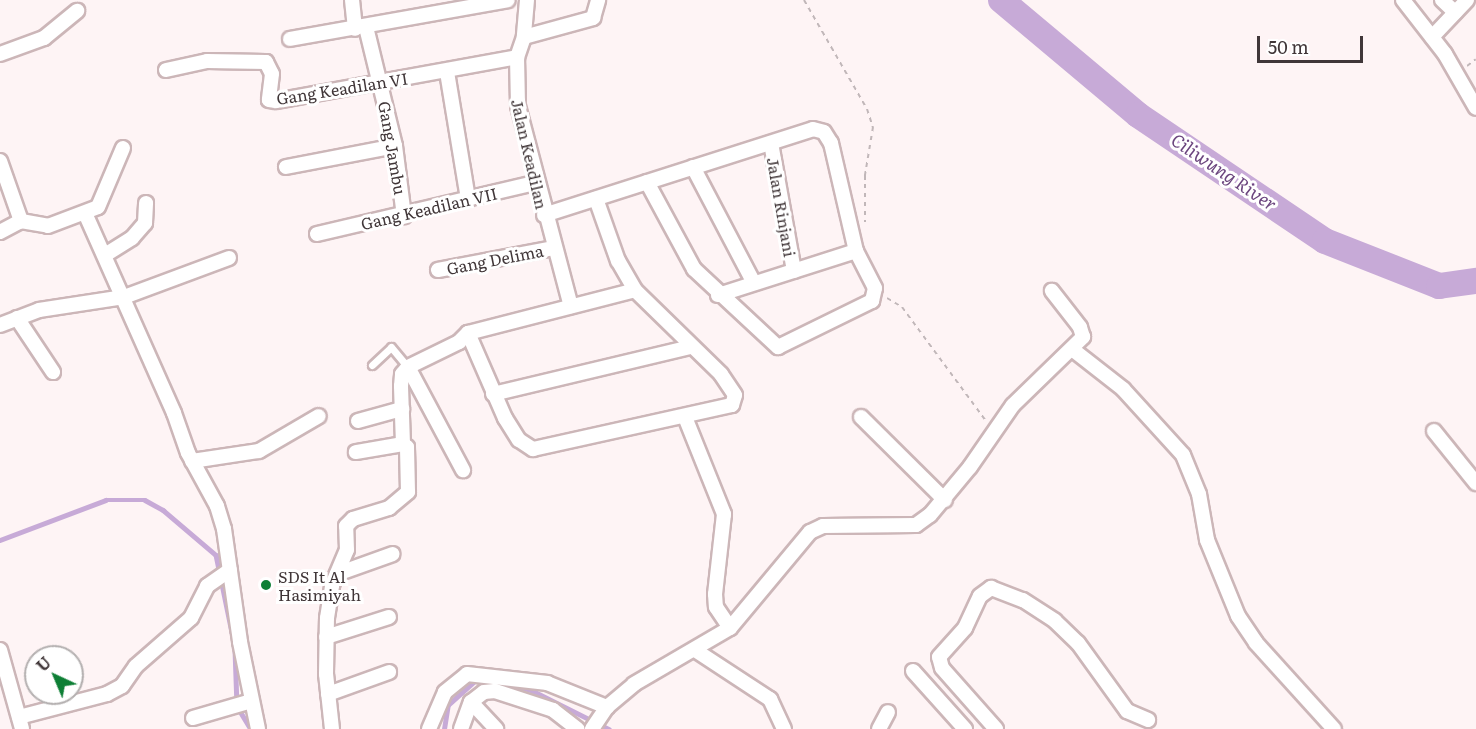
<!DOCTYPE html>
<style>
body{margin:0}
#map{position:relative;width:1476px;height:729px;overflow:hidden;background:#fef4f5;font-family:Literata,serif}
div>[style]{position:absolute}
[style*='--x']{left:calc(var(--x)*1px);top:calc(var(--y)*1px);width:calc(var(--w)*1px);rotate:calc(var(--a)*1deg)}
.stream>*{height:4.5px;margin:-2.25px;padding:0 2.25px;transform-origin:2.25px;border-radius:2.25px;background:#c7aad7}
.river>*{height:26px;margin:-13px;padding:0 13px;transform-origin:13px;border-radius:13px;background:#c7aad7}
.path>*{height:2px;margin-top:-1px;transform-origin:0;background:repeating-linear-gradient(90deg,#c1b7b9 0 4.5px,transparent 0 9px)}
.roads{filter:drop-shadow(2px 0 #ccb6b8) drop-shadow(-2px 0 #ccb6b8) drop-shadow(0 2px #ccb6b8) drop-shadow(0 -2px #ccb6b8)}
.lane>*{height:7px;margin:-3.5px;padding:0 3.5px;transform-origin:3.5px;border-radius:3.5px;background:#fff}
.street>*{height:14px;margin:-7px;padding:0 7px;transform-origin:7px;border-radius:7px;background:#fff}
.dots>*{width:16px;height:16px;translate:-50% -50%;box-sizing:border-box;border:3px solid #fff;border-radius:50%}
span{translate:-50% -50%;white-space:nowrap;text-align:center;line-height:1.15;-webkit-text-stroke:6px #fff;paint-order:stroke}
.street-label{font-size:16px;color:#403638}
.poi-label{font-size:16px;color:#403638}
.left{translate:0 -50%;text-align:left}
.water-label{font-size:18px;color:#6b457e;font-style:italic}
.north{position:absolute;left:24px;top:645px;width:60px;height:60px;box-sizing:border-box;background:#fff;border:2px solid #b3afaf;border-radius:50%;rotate:316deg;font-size:16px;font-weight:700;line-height:24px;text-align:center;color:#403638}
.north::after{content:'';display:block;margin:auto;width:21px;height:27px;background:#0e7f35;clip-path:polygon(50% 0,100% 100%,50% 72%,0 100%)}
.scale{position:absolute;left:1257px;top:36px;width:106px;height:27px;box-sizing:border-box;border:3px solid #403638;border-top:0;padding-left:8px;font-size:18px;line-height:21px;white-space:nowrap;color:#403638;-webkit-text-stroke:4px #fff;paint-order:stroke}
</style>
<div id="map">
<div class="stream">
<div style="--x:0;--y:540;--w:113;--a:-20.7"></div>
<div style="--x:106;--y:500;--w:39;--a:0"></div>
<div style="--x:145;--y:500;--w:21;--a:29"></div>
<div style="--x:163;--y:510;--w:70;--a:40.3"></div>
<div style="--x:216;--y:555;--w:79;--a:78.3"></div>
<div style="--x:235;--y:649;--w:57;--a:88"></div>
<div style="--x:237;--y:706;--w:27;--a:59"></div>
<div style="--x:493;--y:683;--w:39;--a:10"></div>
<div style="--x:531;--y:690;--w:87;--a:26.6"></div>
<div style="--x:444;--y:729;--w:24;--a:-81"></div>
<div style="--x:448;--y:705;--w:38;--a:-42"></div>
</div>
<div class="river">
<div style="--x:1001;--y:0;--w:179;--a:40"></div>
<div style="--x:1138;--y:115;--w:225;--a:34"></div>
<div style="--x:1325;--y:241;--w:123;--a:21.5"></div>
<div style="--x:1439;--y:286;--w:37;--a:-8"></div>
</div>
<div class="path">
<div style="--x:804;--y:0;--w:126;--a:60"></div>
<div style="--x:867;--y:109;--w:19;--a:72"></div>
<div style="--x:873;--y:127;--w:49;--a:99.5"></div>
<div style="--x:865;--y:175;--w:47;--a:90"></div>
<div style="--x:1467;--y:66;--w:11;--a:-38"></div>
<div style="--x:887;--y:298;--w:17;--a:31"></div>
<div style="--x:902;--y:307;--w:142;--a:53.6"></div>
</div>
<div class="roads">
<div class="lane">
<div style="--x:372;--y:365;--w:26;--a:-43"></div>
<div style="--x:391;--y:347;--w:26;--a:50"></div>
</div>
<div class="street">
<div style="--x:352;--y:0;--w:29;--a:84"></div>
<div style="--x:527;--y:0;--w:37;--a:95"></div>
<div style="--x:524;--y:37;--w:21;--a:109"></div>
<div style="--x:517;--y:57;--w:49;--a:88.8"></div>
<div style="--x:518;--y:106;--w:207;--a:75.2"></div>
<div style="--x:1403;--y:0;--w:68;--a:52.1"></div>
<div style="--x:1445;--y:54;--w:62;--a:60.1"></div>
<div style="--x:1442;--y:0;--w:18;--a:43"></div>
<div style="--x:366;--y:27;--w:122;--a:76.3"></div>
<div style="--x:395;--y:146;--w:71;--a:82.7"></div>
<div style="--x:524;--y:37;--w:72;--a:-15.4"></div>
<div style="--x:593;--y:18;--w:19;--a:-74"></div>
<div style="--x:1432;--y:37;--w:51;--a:-46.6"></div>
<div style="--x:290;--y:39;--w:221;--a:-10.1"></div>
<div style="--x:0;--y:54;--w:47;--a:-20"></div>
<div style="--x:44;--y:38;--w:43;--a:-39.3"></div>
<div style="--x:166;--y:70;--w:42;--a:-12.4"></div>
<div style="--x:207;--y:61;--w:59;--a:1"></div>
<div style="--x:266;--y:62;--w:13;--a:63"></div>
<div style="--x:272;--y:74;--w:26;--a:97"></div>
<div style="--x:269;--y:100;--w:7;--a:8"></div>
<div style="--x:276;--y:101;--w:245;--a:-10.3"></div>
<div style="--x:447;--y:72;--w:129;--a:80.6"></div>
<div style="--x:771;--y:143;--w:130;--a:79.8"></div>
<div style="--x:0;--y:161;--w:64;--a:70.7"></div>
<div style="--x:286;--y:167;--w:111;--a:-10.9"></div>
<div style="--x:693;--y:167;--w:131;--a:62.3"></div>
<div style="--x:647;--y:182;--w:99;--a:61.6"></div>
<div style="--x:694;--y:269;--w:115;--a:42.9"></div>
<div style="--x:778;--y:347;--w:105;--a:-26.1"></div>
<div style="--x:872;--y:301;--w:13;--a:-77"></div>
<div style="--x:875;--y:288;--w:42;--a:-117.2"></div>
<div style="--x:85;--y:213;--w:219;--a:66"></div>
<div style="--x:174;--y:413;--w:42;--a:70.7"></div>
<div style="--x:188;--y:453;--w:60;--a:61.3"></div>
<div style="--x:217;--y:506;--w:24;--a:73"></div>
<div style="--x:224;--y:529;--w:114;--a:81.9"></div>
<div style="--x:240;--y:642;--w:89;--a:78.3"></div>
<div style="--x:544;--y:215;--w:282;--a:-17.7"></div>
<div style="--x:813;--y:129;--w:11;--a:15"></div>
<div style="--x:824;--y:132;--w:13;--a:58"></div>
<div style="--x:831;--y:143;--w:111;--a:77"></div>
<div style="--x:856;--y:251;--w:145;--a:162.3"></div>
<div style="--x:21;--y:221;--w:27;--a:10"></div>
<div style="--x:48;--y:226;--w:53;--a:-20.8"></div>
<div style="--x:98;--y:207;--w:64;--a:-67"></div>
<div style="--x:0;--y:232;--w:24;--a:-28"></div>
<div style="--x:317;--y:234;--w:224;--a:-13.2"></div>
<div style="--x:105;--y:255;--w:32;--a:-32"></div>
<div style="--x:132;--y:238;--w:20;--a:-49"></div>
<div style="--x:145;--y:223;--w:20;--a:-87"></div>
<div style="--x:438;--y:270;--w:117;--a:-10.8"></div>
<div style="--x:17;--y:318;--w:65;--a:56.3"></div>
<div style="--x:0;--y:325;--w:42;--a:-21"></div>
<div style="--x:39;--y:310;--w:86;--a:-8.7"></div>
<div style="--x:124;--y:297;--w:112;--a:-20.4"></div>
<div style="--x:468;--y:333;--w:93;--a:66.5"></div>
<div style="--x:505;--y:418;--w:26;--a:58"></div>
<div style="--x:519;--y:440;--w:17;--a:33"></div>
<div style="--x:533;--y:449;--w:204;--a:-12.5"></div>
<div style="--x:732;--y:405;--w:10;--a:-73"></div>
<div style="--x:735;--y:395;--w:25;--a:-124"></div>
<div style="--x:721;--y:374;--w:120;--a:-135.7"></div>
<div style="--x:635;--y:290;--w:34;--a:-120"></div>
<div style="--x:618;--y:261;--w:66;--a:-109.5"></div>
<div style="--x:1072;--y:349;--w:65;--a:38.1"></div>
<div style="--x:1123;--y:389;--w:89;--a:47.7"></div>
<div style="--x:1183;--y:455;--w:42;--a:67.7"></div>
<div style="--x:1199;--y:494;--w:47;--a:80.1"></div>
<div style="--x:1207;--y:540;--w:82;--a:67.8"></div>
<div style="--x:1238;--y:616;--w:32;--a:56"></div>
<div style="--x:1256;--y:643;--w:116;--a:47.8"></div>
<div style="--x:408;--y:367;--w:117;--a:61.9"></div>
<div style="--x:493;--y:394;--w:204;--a:-13.4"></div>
<div style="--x:685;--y:417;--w:105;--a:68.1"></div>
<div style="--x:724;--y:514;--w:81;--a:96.4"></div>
<div style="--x:715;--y:594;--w:13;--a:86"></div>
<div style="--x:716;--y:607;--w:25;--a:56"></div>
<div style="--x:861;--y:417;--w:118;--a:44.7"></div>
<div style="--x:358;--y:421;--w:46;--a:-15.3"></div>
<div style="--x:1434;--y:431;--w:67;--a:51.1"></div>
<div style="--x:403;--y:444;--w:58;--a:-92"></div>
<div style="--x:401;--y:386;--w:12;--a:-85"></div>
<div style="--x:402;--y:374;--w:9;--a:-49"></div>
<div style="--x:408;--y:367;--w:57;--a:-26.1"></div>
<div style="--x:459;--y:342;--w:13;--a:-45"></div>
<div style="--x:468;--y:333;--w:172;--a:-14.4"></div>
<div style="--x:192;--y:461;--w:68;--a:-8.5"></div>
<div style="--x:259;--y:451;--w:69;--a:-30.3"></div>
<div style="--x:337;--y:574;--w:59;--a:-19.7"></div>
<div style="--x:326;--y:637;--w:66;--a:-17.6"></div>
<div style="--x:0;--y:650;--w:82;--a:74.4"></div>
<div style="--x:695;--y:650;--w:90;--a:33.2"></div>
<div style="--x:770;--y:699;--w:33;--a:65"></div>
<div style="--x:913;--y:671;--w:78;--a:48.1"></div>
<div style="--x:328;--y:694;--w:65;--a:-19.8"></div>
<div style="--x:471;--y:702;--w:37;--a:47"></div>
<div style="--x:19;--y:717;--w:91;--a:-14.6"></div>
<div style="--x:107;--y:694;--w:17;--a:-28"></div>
<div style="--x:122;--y:686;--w:24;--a:-55"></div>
<div style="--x:136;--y:666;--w:73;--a:-41.1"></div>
<div style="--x:191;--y:618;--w:36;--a:-63"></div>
<div style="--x:207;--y:586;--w:28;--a:-35"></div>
<div style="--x:193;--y:718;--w:60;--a:-16.3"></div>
<div style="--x:332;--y:729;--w:55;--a:-96.2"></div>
<div style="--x:326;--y:674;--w:56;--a:-89"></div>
<div style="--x:327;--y:618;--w:33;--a:-81"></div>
<div style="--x:332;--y:585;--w:38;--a:-67"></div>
<div style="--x:347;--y:550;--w:24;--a:-92"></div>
<div style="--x:346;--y:526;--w:10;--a:-45"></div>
<div style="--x:353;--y:519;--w:38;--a:-17"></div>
<div style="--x:389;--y:508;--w:25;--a:-40"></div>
<div style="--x:408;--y:492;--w:45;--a:-91.3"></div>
<div style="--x:407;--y:447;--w:5;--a:-143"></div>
<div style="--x:403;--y:444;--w:48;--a:170.3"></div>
<div style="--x:429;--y:729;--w:40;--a:-66.6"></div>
<div style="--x:445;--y:692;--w:28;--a:-39"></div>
<div style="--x:467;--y:674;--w:81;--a:6.4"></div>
<div style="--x:547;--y:683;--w:65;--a:21.8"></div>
<div style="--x:461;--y:729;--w:29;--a:-70"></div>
<div style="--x:471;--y:702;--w:16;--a:-38"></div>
<div style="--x:484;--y:692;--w:11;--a:-5"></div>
<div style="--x:495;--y:691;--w:61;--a:18.1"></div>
<div style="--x:553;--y:710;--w:31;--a:38"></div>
<div style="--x:592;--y:729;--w:27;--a:-56"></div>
<div style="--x:607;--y:707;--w:35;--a:-40"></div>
<div style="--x:634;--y:684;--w:111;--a:-30.3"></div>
<div style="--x:730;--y:628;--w:125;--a:-50.2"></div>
<div style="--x:810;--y:532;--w:14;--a:-25"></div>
<div style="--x:823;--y:526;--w:93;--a:-0.6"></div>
<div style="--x:916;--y:525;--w:17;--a:-36"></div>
<div style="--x:930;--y:515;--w:62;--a:-50.2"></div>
<div style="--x:970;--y:467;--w:75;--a:-55.3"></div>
<div style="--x:1013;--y:405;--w:98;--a:-44.2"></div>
<div style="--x:1083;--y:337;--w:10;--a:-107"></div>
<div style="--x:1080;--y:327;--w:46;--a:-127.9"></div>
<div style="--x:879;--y:729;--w:19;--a:-62"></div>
<div style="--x:996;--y:729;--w:81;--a:-131.5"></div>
<div style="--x:942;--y:668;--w:11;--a:-105"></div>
<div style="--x:939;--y:657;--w:39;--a:-48"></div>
<div style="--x:965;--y:628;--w:35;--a:-65"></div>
<div style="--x:980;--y:596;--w:14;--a:-36"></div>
<div style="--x:991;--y:588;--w:34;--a:21"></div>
<div style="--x:1023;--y:600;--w:38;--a:33"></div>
<div style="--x:1055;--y:621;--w:32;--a:44"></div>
<div style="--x:1078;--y:643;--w:84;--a:54.2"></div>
<div style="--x:1127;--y:711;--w:23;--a:23"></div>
</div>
</div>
<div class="dots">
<div style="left:266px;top:585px;background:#0e7f35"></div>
</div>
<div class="street-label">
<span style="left:342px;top:88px;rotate:-9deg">Gang Keadilan VI</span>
<span style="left:393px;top:148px;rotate:80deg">Gang Jambu</span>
<span style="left:530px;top:154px;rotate:77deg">Jalan Keadilan</span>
<span style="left:782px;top:207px;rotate:80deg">Jalan Rinjani</span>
<span style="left:429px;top:208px;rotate:-13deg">Gang Keadilan VII</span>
<span style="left:495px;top:259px;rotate:-11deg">Gang Delima</span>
</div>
<div class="poi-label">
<span class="left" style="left:278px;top:585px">SDS It Al<br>Hasimiyah</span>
</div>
<div class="water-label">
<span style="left:1224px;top:172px;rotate:34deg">Ciliwung River</span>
</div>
<div class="north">U</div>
<div class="scale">50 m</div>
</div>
